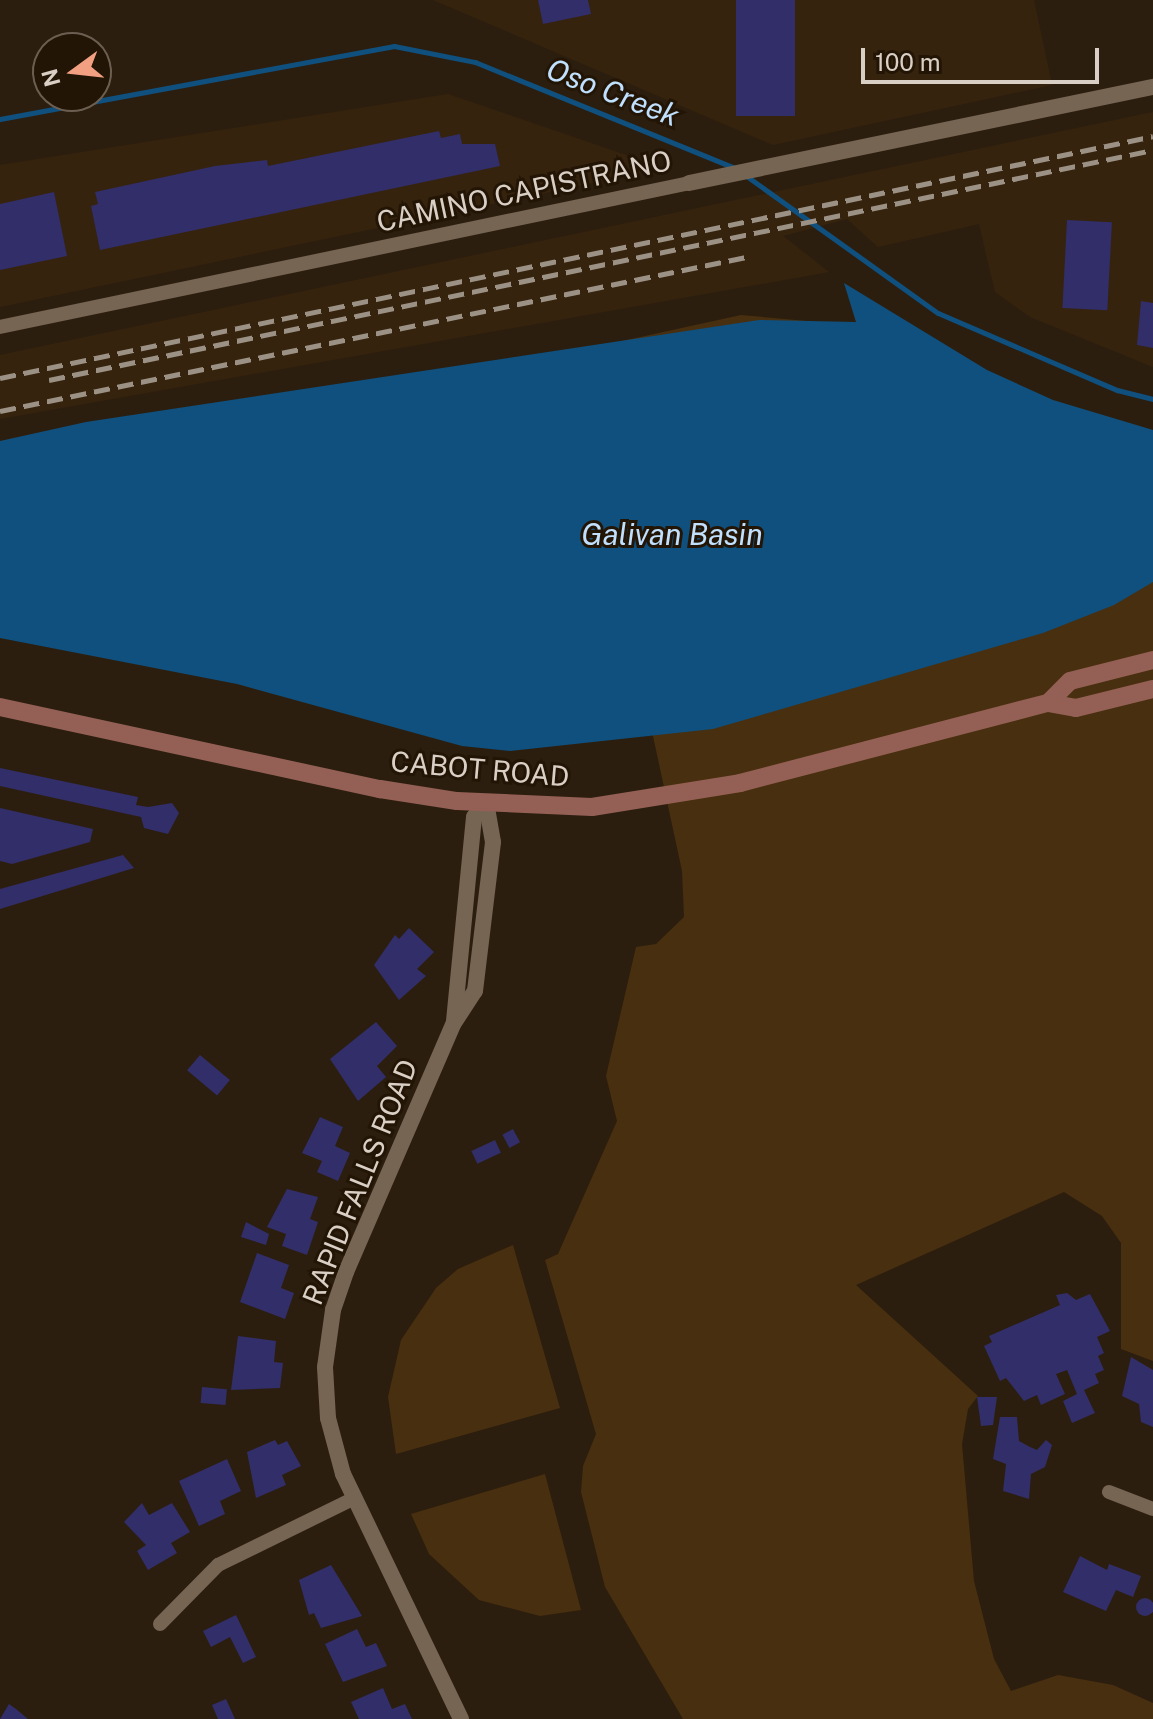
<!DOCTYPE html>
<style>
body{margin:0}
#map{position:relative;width:1153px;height:1719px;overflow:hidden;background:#2c1e0e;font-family:"Public Sans",sans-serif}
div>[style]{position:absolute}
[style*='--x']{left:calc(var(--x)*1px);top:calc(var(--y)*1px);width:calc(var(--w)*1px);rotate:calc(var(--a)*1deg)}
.built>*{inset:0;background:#36230d}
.green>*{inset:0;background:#482f0f}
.water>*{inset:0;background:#0f507f}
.stream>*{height:5px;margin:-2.5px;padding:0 2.5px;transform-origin:2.5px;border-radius:2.5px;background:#0f507f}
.building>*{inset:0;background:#312e69;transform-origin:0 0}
.round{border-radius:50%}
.minor>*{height:14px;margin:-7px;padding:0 7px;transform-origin:7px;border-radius:7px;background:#766553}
.tertiary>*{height:16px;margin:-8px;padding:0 8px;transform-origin:8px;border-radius:8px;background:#766553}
.secondary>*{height:18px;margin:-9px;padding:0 9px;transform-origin:9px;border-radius:9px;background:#946055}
.rail>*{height:5px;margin-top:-2.5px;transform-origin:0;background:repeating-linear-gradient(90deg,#9c9185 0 16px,transparent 0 24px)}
span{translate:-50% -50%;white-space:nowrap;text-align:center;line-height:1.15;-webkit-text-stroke:6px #231505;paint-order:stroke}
.street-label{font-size:28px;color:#d9cfc5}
.water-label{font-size:30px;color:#c0e0fd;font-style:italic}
.north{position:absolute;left:32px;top:32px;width:80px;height:80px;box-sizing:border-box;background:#231505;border:2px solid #6c5f52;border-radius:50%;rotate:255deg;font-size:22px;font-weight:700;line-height:32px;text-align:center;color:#d9cfc5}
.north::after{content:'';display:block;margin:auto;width:28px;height:36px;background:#f3a082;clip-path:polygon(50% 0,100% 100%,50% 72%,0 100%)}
.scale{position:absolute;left:861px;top:48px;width:238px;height:36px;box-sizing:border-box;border:4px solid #d9cfc5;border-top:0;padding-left:10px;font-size:24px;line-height:28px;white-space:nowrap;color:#d9cfc5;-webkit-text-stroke:6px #231505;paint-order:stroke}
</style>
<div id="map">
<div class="built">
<div style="clip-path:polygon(433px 0,1034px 0,1052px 85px,773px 145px)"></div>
<div style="clip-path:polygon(448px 94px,664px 168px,0 307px,0 165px)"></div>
<div style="clip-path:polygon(1153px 112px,1153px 367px,1030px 317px,995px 292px,979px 224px,878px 247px,847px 219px,783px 236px,829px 272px,0 419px,0 355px)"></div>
</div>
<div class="green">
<div style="clip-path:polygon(741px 315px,851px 325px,1153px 473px,1153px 1361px,1121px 1349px,1121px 1243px,1102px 1216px,1064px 1192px,856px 1285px,978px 1396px,968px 1409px,962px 1444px,974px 1581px,994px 1659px,1011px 1691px,1058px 1675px,1113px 1685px,1153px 1703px,1153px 1719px,683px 1719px,605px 1587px,581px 1492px,583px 1466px,596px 1434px,545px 1260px,558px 1254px,617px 1121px,606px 1076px,636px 947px,656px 944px,684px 917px,682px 871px,647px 708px,0 477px)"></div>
<div style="clip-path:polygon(513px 1245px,560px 1408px,396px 1454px,388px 1397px,401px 1340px,436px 1288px,458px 1269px)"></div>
<div style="clip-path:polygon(545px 1474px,581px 1610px,540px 1616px,479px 1600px,429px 1554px,411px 1514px)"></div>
</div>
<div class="water">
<div style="clip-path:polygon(844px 283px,987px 370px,1053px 400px,1153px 430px,1153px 582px,1114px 605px,1043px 633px,713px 729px,510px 751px,462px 746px,237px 684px,0 638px,0 441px,86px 422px,759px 320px,856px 322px)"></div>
</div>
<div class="stream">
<div style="--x:0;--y:119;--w:401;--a:-10.5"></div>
<div style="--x:394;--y:46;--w:83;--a:11.2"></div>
<div style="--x:475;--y:62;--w:283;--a:22.2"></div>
<div style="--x:745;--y:175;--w:237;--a:35.6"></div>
<div style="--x:938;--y:313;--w:195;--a:23.3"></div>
<div style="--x:1117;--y:390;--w:37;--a:14"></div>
</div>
<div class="building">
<div style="clip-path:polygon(538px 0,588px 0,591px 14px,543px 24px)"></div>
<div style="left:736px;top:0;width:59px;height:116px"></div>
<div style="clip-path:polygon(439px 131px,441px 138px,460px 134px,462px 144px,495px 144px,500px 166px,100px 250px,91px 206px,98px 204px,95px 192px,215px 166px,267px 160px,268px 166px)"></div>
<div style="clip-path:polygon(54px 192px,67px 256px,0 270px,0 204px)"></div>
<div style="left:1067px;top:220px;width:45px;height:88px;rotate:3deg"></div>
<div style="clip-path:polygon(1141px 301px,1153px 303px,1153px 348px,1137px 345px)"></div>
<div style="clip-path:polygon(0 768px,138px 797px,136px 805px,148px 807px,172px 803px,179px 813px,168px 834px,144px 828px,141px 817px,0 786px)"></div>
<div style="clip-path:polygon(0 808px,93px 829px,90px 842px,12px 864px,0 861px)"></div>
<div style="clip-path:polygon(123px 855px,134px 868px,0 909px,0 889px)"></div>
<div style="clip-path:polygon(409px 928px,434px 952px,417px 969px,426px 976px,399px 1000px,374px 965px,395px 935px,399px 939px)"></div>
<div style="clip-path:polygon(376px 1022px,397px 1046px,377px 1066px,386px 1077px,358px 1101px,330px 1059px)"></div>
<div style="left:200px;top:1055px;width:39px;height:20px;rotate:40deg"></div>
<div style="clip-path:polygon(320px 1117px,343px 1127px,335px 1146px,350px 1153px,338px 1181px,317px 1172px,322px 1161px,302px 1153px)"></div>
<div style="left:513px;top:1129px;width:15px;height:12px;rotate:62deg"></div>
<div style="left:495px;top:1140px;width:14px;height:26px;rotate:65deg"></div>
<div style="clip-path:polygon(287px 1189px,318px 1197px,310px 1219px,318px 1222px,307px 1255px,282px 1246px,286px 1234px,267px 1227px)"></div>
<div style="clip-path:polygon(246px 1222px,269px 1234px,266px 1245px,241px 1237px)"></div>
<div style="clip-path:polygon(257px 1253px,289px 1265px,281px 1288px,294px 1293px,285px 1319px,240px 1302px)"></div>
<div style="clip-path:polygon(1067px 1293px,1076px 1300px,1090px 1294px,1110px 1331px,1097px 1337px,1104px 1353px,1098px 1356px,1104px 1370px,1095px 1374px,1099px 1383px,1084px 1390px,1095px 1413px,1072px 1423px,1063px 1401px,1077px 1394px,1067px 1370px,1056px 1374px,1065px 1394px,1041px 1405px,1037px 1395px,1024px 1401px,1006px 1378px,1000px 1381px,984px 1346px,992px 1342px,989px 1336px,1060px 1305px,1056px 1295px)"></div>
<div style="clip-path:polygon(238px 1336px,276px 1341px,274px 1362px,283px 1363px,280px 1388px,231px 1390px)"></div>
<div style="clip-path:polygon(1131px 1357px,1153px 1370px,1153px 1427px,1141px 1422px,1139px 1404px,1122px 1396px)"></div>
<div style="left:202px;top:1387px;width:25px;height:16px;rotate:5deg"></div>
<div style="clip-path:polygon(977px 1397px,997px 1397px,993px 1425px,981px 1426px)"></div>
<div style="clip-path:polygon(1000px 1417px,1017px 1417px,1019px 1441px,1030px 1447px,1037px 1450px,1046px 1440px,1052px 1445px,1045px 1467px,1031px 1474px,1029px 1499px,1003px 1491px,1006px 1464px,993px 1459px)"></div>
<div style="clip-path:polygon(275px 1440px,278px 1445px,287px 1441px,301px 1466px,282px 1475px,286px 1485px,256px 1498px,247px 1452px)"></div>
<div style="clip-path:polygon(227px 1459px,241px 1491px,220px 1501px,225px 1514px,199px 1526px,179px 1481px)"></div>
<div style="clip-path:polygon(142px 1503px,149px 1515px,172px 1503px,190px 1532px,171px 1543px,177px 1553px,148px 1570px,137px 1551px,146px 1545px,124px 1522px)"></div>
<div style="clip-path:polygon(1080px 1556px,1107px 1570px,1109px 1564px,1141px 1576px,1133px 1597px,1116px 1590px,1106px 1611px,1063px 1592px)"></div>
<div style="clip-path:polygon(331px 1565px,362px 1616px,321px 1628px,314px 1613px,309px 1615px,299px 1580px)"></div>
<div class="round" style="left:1136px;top:1598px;width:18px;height:18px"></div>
<div style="clip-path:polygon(236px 1615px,256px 1657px,243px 1663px,230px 1637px,211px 1647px,203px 1631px)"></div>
<div style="clip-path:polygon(357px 1629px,366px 1647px,376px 1643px,387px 1666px,343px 1682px,325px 1644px)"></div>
<div style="clip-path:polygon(383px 1688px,392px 1709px,405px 1704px,412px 1719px,359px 1719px,351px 1702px)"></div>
<div style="clip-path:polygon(226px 1699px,235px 1719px,218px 1719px,212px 1705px)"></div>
<div style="clip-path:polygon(9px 1704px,16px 1709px,28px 1719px,0 1719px)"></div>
</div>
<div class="minor">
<div style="--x:0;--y:327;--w:704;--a:-11.8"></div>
<div style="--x:1109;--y:1492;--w:47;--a:21.1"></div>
<div style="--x:160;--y:1624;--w:83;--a:-45.5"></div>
<div style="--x:218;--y:1565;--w:150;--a:-26.1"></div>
</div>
<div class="tertiary">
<div style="--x:689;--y:183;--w:474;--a:-11.7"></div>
<div style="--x:454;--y:1021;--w:205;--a:-84.4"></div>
<div style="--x:474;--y:817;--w:18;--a:-47"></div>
<div style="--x:461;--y:1719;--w:272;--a:-115.7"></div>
<div style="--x:343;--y:1474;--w:58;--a:-105"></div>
<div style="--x:328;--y:1418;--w:51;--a:-93.4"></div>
<div style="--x:325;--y:1367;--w:58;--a:-82"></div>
<div style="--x:333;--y:1310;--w:40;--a:-71.1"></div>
<div style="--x:346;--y:1272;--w:271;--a:-66.6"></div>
<div style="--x:454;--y:1023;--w:38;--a:-57"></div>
<div style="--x:475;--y:991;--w:150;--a:-83.1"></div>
<div style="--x:493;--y:842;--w:39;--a:-100"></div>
</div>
<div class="secondary">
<div style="--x:1048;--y:703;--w:31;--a:-45"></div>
<div style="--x:1070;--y:681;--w:86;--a:-14.2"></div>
<div style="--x:0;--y:707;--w:389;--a:12.2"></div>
<div style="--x:380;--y:789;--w:78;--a:8.9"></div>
<div style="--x:457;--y:801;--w:135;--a:2.5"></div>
<div style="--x:592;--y:807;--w:150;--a:-9.2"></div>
<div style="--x:740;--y:783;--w:318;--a:-14.6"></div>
<div style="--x:1048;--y:703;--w:28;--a:10"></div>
<div style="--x:1076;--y:708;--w:79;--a:-13.9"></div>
</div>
<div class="rail">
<div style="--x:0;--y:378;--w:1178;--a:-11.85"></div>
<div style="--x:49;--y:380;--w:1128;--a:-11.77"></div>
<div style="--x:0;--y:411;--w:767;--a:-11.66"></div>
</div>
<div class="street-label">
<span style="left:524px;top:191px;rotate:-12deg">CAMINO CAPISTRANO</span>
<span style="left:480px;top:769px;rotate:5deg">CABOT ROAD</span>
<span style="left:360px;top:1182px;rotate:-68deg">RAPID FALLS ROAD</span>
</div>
<div class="water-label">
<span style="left:613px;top:92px;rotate:21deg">Oso Creek</span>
<span style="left:672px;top:534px">Galivan Basin</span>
</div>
<div class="north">N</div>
<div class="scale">100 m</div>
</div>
